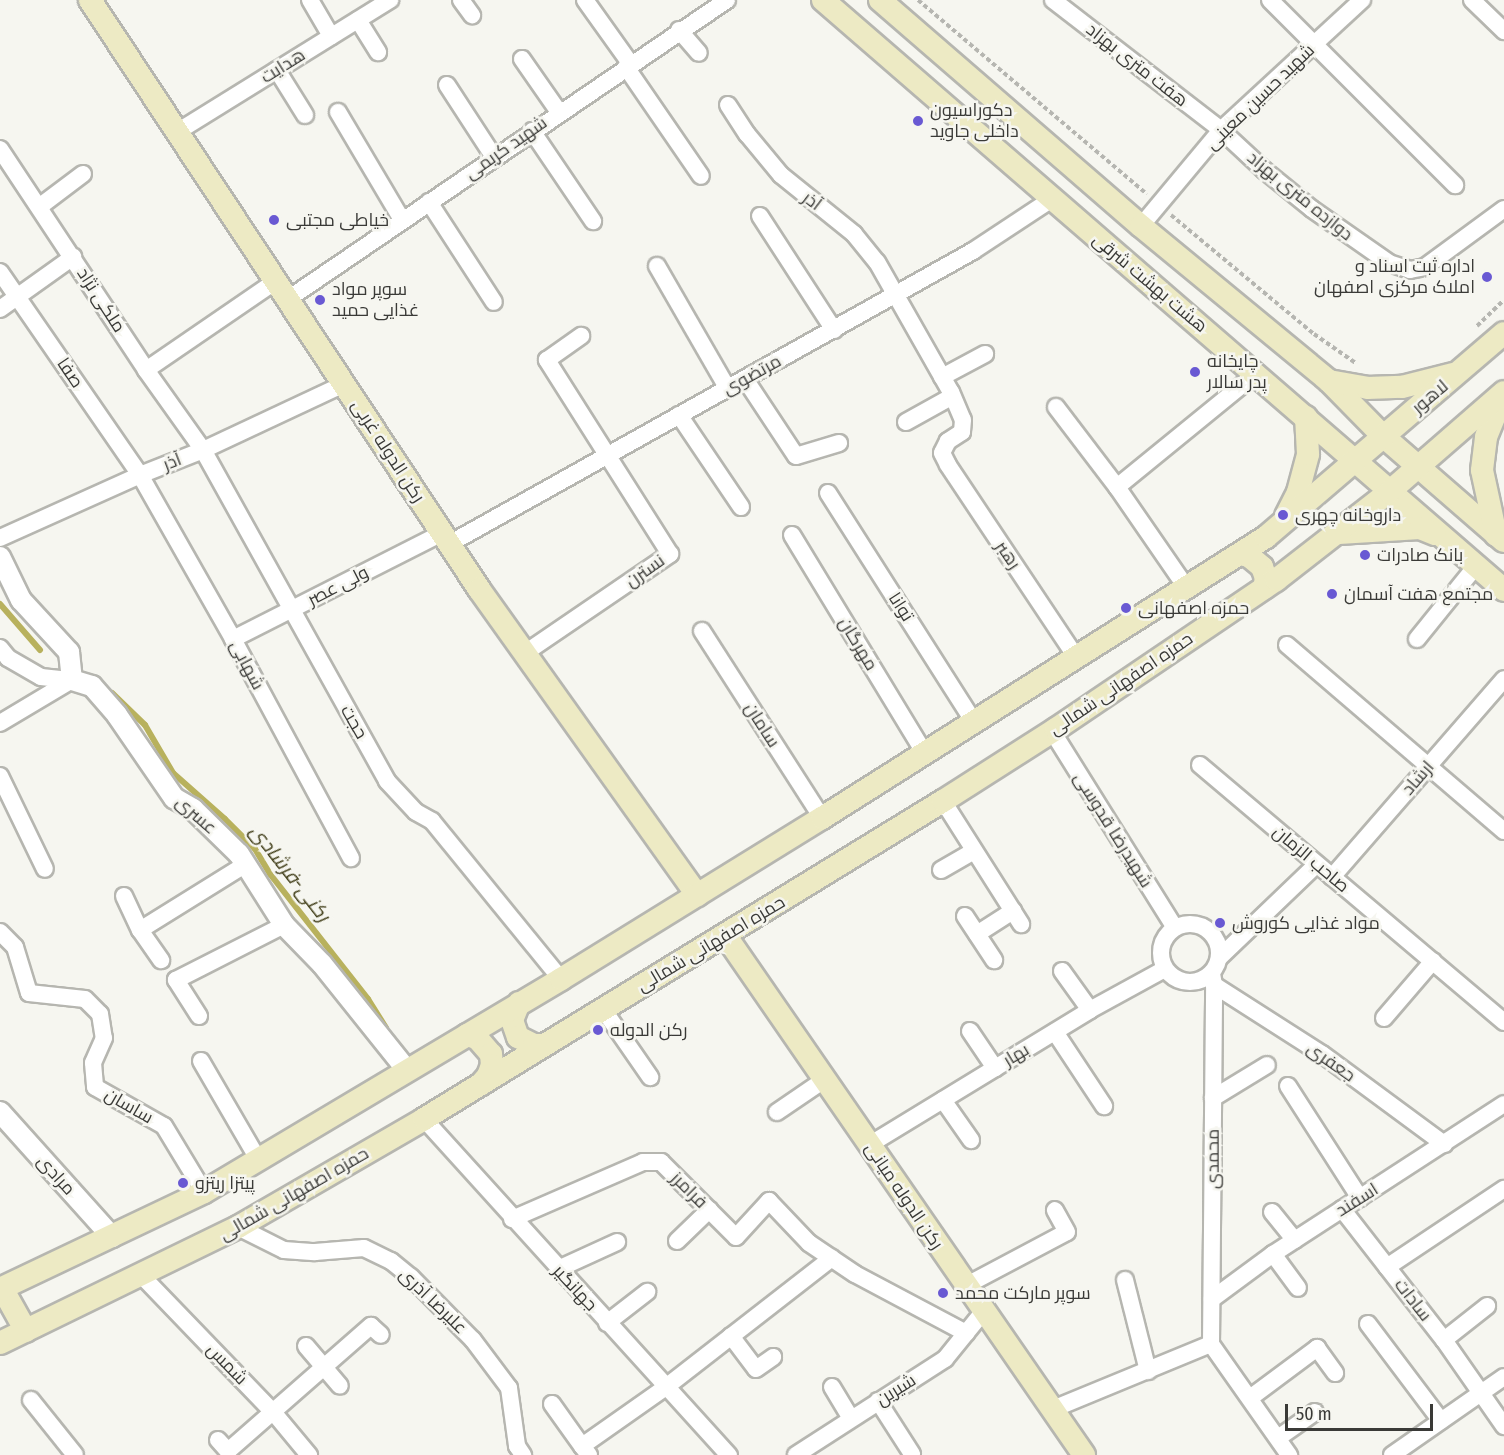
<!DOCTYPE html>
<meta charset="utf-8">
<style>
body{margin:0}
#map{position:relative;width:1504px;height:1455px;overflow:hidden;background:#f6f6f0;font-family:"Fira Sans Condensed",Cairo,sans-serif}
div>[style]{position:absolute}
[style*='--x']{left:calc(var(--x)*1px);top:calc(var(--y)*1px);width:calc(var(--w)*1px);rotate:calc(var(--a)*1deg)}
.stream>*{height:6px;margin:-3px;padding:0 3px;transform-origin:3px;border-radius:3px;background:#b8b15d}
.path>*{height:4px;margin-top:-2px;transform-origin:0;background:repeating-linear-gradient(90deg,#b6b6b1 0 4.5px,transparent 0 7.5px)}
.roads{filter:drop-shadow(2px 0 #b6b6b0) drop-shadow(-2px 0 #b6b6b0) drop-shadow(0 2px #b6b6b0) drop-shadow(0 -2px #b6b6b0)}
.minor>*{height:16px;margin:-8px;padding:0 8px;transform-origin:8px;border-radius:8px;background:#fff}
.minor>.ring{margin:-8px;padding:0;box-sizing:content-box;background:none;border:16px solid #fff;border-radius:50%}
.tertiary>*{height:20px;margin:-10px;padding:0 10px;transform-origin:10px;border-radius:10px;background:#fff}
.secondary>*{height:22px;margin:-11px;padding:0 11px;transform-origin:11px;border-radius:11px;background:#edeac4}
.dots>*{width:16px;height:16px;translate:-50% -50%;box-sizing:border-box;border:3px solid #f6f6f0;border-radius:50%}
span{translate:-50% -50%;white-space:nowrap;text-align:center;line-height:1.15;-webkit-text-stroke:5px #f6f6f0;paint-order:stroke}
.street-label{font-size:18px;color:#3a3a37}
.poi-label{font-size:18px;color:#3a3a37}
.left{translate:0 -50%;text-align:left}
.right{translate:-100% -50%;text-align:right}
.water-label{font-size:20px;color:#413e19;font-style:italic}
.scale{position:absolute;left:1285px;top:1404px;width:148px;height:27px;box-sizing:border-box;border:3px solid #3a3a37;border-top:0;padding-left:8px;font-size:18px;line-height:21px;white-space:nowrap;color:#3a3a37;-webkit-text-stroke:4px #f6f6f0;paint-order:stroke}
</style>
<div id="map">
<div class="stream">
<div style="--x:0;--y:604;--w:61;--a:49"></div>
<div style="--x:112;--y:693;--w:46;--a:44.1"></div>
<div style="--x:145;--y:725;--w:56;--a:59.7"></div>
<div style="--x:173;--y:773;--w:69;--a:41.5"></div>
<div style="--x:225;--y:819;--w:42;--a:45"></div>
<div style="--x:255;--y:849;--w:29;--a:59"></div>
<div style="--x:270;--y:874;--w:159;--a:51.9"></div>
<div style="--x:368;--y:999;--w:34;--a:58"></div>
</div>
<div class="path">
<div style="--x:918;--y:0;--w:300;--a:40.3"></div>
<div style="--x:1171;--y:215;--w:186;--a:39.8"></div>
<div style="--x:1314;--y:334;--w:52;--a:34.9"></div>
<div style="--x:1477;--y:326;--w:37;--a:-44"></div>
</div>
<div class="roads">
<div class="minor">
<div style="--x:310;--y:0;--w:42;--a:59.7"></div>
<div style="--x:461;--y:0;--w:19;--a:54"></div>
<div style="--x:585;--y:0;--w:77;--a:54.5"></div>
<div style="--x:1053;--y:0;--w:212;--a:37.7"></div>
<div style="--x:1221;--y:130;--w:59;--a:42.9"></div>
<div style="--x:1264;--y:170;--w:62;--a:39.1"></div>
<div style="--x:1312;--y:209;--w:94;--a:35"></div>
<div style="--x:1389;--y:263;--w:22;--a:18"></div>
<div style="--x:1410;--y:270;--w:15;--a:-11"></div>
<div style="--x:1425;--y:267;--w:98;--a:-36.3"></div>
<div style="--x:1270;--y:0;--w:262;--a:45"></div>
<div style="--x:1472;--y:0;--w:45;--a:44.1"></div>
<div style="--x:358;--y:20;--w:38;--a:58"></div>
<div style="--x:679;--y:30;--w:30;--a:49"></div>
<div style="--x:522;--y:59;--w:65;--a:55.1"></div>
<div style="--x:626;--y:67;--w:132;--a:55.5"></div>
<div style="--x:277;--y:70;--w:53;--a:58.1"></div>
<div style="--x:447;--y:85;--w:86;--a:56.9"></div>
<div style="--x:728;--y:105;--w:35;--a:57"></div>
<div style="--x:747;--y:134;--w:53;--a:50.3"></div>
<div style="--x:781;--y:175;--w:94;--a:38.9"></div>
<div style="--x:854;--y:234;--w:36;--a:51"></div>
<div style="--x:877;--y:262;--w:150;--a:60.4"></div>
<div style="--x:951;--y:392;--w:30;--a:67"></div>
<div style="--x:963;--y:420;--w:12;--a:95"></div>
<div style="--x:962;--y:432;--w:17;--a:147"></div>
<div style="--x:948;--y:441;--w:13;--a:117"></div>
<div style="--x:942;--y:453;--w:13;--a:63"></div>
<div style="--x:948;--y:465;--w:231;--a:56.3"></div>
<div style="--x:338;--y:112;--w:126;--a:59.3"></div>
<div style="--x:532;--y:131;--w:109;--a:55.9"></div>
<div style="--x:177;--y:132;--w:251;--a:-31.8"></div>
<div style="--x:0;--y:149;--w:265;--a:56.5"></div>
<div style="--x:146;--y:370;--w:98;--a:54.5"></div>
<div style="--x:203;--y:450;--w:379;--a:60.9"></div>
<div style="--x:387;--y:781;--w:42;--a:46.9"></div>
<div style="--x:416;--y:812;--w:18;--a:29"></div>
<div style="--x:432;--y:821;--w:204;--a:50.8"></div>
<div style="--x:429;--y:202;--w:119;--a:57"></div>
<div style="--x:39;--y:207;--w:55;--a:-36.9"></div>
<div style="--x:760;--y:216;--w:136;--a:57"></div>
<div style="--x:1141;--y:226;--w:125;--a:-50.2"></div>
<div style="--x:1221;--y:130;--w:192;--a:-42.7"></div>
<div style="--x:657;--y:266;--w:142;--a:60"></div>
<div style="--x:0;--y:272;--w:247;--a:55.4"></div>
<div style="--x:140;--y:475;--w:189;--a:60.4"></div>
<div style="--x:233;--y:639;--w:249;--a:61.7"></div>
<div style="--x:288;--y:299;--w:531;--a:-34.26"></div>
<div style="--x:0;--y:309;--w:90;--a:-35.5"></div>
<div style="--x:146;--y:370;--w:158;--a:-34.4"></div>
<div style="--x:942;--y:377;--w:49;--a:-28.1"></div>
<div style="--x:745;--y:379;--w:92;--a:56.5"></div>
<div style="--x:796;--y:456;--w:45;--a:-16.8"></div>
<div style="--x:1056;--y:407;--w:101;--a:52.7"></div>
<div style="--x:1117;--y:487;--w:121;--a:55.4"></div>
<div style="--x:679;--y:415;--w:111;--a:56"></div>
<div style="--x:906;--y:422;--w:51;--a:-29.1"></div>
<div style="--x:1117;--y:487;--w:181;--a:-39.2"></div>
<div style="--x:828;--y:493;--w:272;--a:57.5"></div>
<div style="--x:792;--y:535;--w:254;--a:58.7"></div>
<div style="--x:0;--y:538;--w:154;--a:-24.2"></div>
<div style="--x:140;--y:475;--w:68;--a:-21.6"></div>
<div style="--x:203;--y:450;--w:156;--a:-25.1"></div>
<div style="--x:449;--y:544;--w:600;--a:-29.21"></div>
<div style="--x:973;--y:251;--w:95;--a:-33.4"></div>
<div style="--x:702;--y:631;--w:222;--a:57.3"></div>
<div style="--x:233;--y:639;--w:234;--a:-26.9"></div>
<div style="--x:1417;--y:639;--w:92;--a:-51.1"></div>
<div style="--x:1287;--y:645;--w:286;--a:40.6"></div>
<div style="--x:0;--y:648;--w:13;--a:51"></div>
<div style="--x:8;--y:658;--w:38;--a:30"></div>
<div style="--x:41;--y:677;--w:31;--a:6"></div>
<div style="--x:525;--y:653;--w:176;--a:-34.3"></div>
<div style="--x:670;--y:554;--w:230;--a:-122.4"></div>
<div style="--x:547;--y:360;--w:42;--a:-35.2"></div>
<div style="--x:0;--y:723;--w:84;--a:-30.8"></div>
<div style="--x:1052;--y:731;--w:232;--a:58"></div>
<div style="--x:1200;--y:765;--w:398;--a:40.2"></div>
<div style="--x:0;--y:776;--w:103;--a:64.2"></div>
<div style="--x:943;--y:801;--w:146;--a:57.6"></div>
<div style="--x:941;--y:870;--w:38;--a:-30"></div>
<div style="--x:1332;--y:877;--w:262;--a:-49"></div>
<div style="--x:124;--y:896;--w:38;--a:65"></div>
<div style="--x:140;--y:930;--w:37;--a:55"></div>
<div style="--x:965;--y:916;--w:53;--a:56.6"></div>
<div class="ring" style="left:1161px;top:924px;width:42px;height:42px"></div>
<div style="--x:140;--y:930;--w:125;--a:-31.9"></div>
<div style="--x:0;--y:932;--w:21;--a:45"></div>
<div style="--x:15;--y:947;--w:48;--a:73.1"></div>
<div style="--x:29;--y:993;--w:56;--a:6.1"></div>
<div style="--x:85;--y:999;--w:21;--a:45"></div>
<div style="--x:100;--y:1014;--w:24;--a:81"></div>
<div style="--x:104;--y:1038;--w:27;--a:114"></div>
<div style="--x:93;--y:1063;--w:24;--a:85"></div>
<div style="--x:95;--y:1087;--w:79;--a:29.5"></div>
<div style="--x:164;--y:1126;--w:77;--a:58.8"></div>
<div style="--x:977;--y:934;--w:43;--a:-32.6"></div>
<div style="--x:1220;--y:957;--w:134;--a:-43.8"></div>
<div style="--x:1062;--y:971;--w:48;--a:54.3"></div>
<div style="--x:1214;--y:985;--w:128;--a:32.6"></div>
<div style="--x:1322;--y:1054;--w:152;--a:36.4"></div>
<div style="--x:603;--y:1009;--w:83;--a:55.3"></div>
<div style="--x:199;--y:1016;--w:43;--a:-122.6"></div>
<div style="--x:176;--y:980;--w:121;--a:-27"></div>
<div style="--x:1384;--y:1018;--w:75;--a:-49.3"></div>
<div style="--x:970;--y:1031;--w:45;--a:56"></div>
<div style="--x:1055;--y:1032;--w:89;--a:56.5"></div>
<div style="--x:201;--y:1061;--w:113;--a:59.8"></div>
<div style="--x:1288;--y:1086;--w:133;--a:57.3"></div>
<div style="--x:1213;--y:1098;--w:63;--a:-31.4"></div>
<div style="--x:943;--y:1100;--w:49;--a:55"></div>
<div style="--x:777;--y:1112;--w:57;--a:-34.2"></div>
<div style="--x:424;--y:1119;--w:454;--a:47.8"></div>
<div style="--x:869;--y:1145;--w:259;--a:-31.4"></div>
<div style="--x:1090;--y:1010;--w:85;--a:-28.7"></div>
<div style="--x:1342;--y:1209;--w:166;--a:52.1"></div>
<div style="--x:1444;--y:1340;--w:105;--a:55.1"></div>
<div style="--x:1272;--y:1212;--w:36;--a:51"></div>
<div style="--x:512;--y:1219;--w:143;--a:-23.5"></div>
<div style="--x:643;--y:1162;--w:18;--a:0"></div>
<div style="--x:661;--y:1162;--w:106;--a:45"></div>
<div style="--x:736;--y:1237;--w:49;--a:-47.5"></div>
<div style="--x:769;--y:1201;--w:58;--a:46.4"></div>
<div style="--x:809;--y:1243;--w:55;--a:34"></div>
<div style="--x:855;--y:1274;--w:126;--a:28"></div>
<div style="--x:238;--y:1227;--w:51;--a:26.6"></div>
<div style="--x:284;--y:1250;--w:31;--a:4"></div>
<div style="--x:315;--y:1252;--w:49;--a:-4.7"></div>
<div style="--x:364;--y:1248;--w:30;--a:26"></div>
<div style="--x:391;--y:1261;--w:26;--a:39"></div>
<div style="--x:411;--y:1277;--w:88;--a:45.5"></div>
<div style="--x:473;--y:1340;--w:60;--a:53.1"></div>
<div style="--x:509;--y:1388;--w:59;--a:82.1"></div>
<div style="--x:517;--y:1446;--w:11;--a:56"></div>
<div style="--x:677;--y:1241;--w:45;--a:-44.1"></div>
<div style="--x:1273;--y:1254;--w:42;--a:53.7"></div>
<div style="--x:1387;--y:1267;--w:141;--a:-33.7"></div>
<div style="--x:558;--y:1269;--w:65;--a:-24.6"></div>
<div style="--x:142;--y:1276;--w:190;--a:46.1"></div>
<div style="--x:274;--y:1413;--w:55;--a:50.2"></div>
<div style="--x:1125;--y:1280;--w:94;--a:75.8"></div>
<div style="--x:965;--y:1286;--w:115;--a:-27.9"></div>
<div style="--x:1067;--y:1232;--w:25;--a:-119"></div>
<div style="--x:1212;--y:1299;--w:76;--a:-36.4"></div>
<div style="--x:1273;--y:1254;--w:275;--a:-33"></div>
<div style="--x:607;--y:1323;--w:51;--a:-37.8"></div>
<div style="--x:1368;--y:1324;--w:121;--a:53"></div>
<div style="--x:731;--y:1336;--w:41;--a:52.9"></div>
<div style="--x:756;--y:1369;--w:21;--a:-35"></div>
<div style="--x:1444;--y:1340;--w:55;--a:-38.3"></div>
<div style="--x:1211;--y:1344;--w:359;--a:-89.5"></div>
<div style="--x:1214;--y:985;--w:11;--a:-100"></div>
<div style="--x:1211;--y:1344;--w:136;--a:54.9"></div>
<div style="--x:306;--y:1346;--w:52;--a:49.6"></div>
<div style="--x:832;--y:1387;--w:37;--a:59"></div>
<div style="--x:1250;--y:1398;--w:84;--a:-36.7"></div>
<div style="--x:1317;--y:1348;--w:31;--a:54"></div>
<div style="--x:31;--y:1400;--w:70;--a:51.3"></div>
<div style="--x:878;--y:1401;--w:63;--a:57.3"></div>
<div style="--x:552;--y:1404;--w:52;--a:54.5"></div>
<div style="--x:1053;--y:1409;--w:171;--a:-22.4"></div>
<div style="--x:1278;--y:1438;--w:45;--a:-35.1"></div>
<div style="--x:218;--y:1440;--w:15;--a:48"></div>
<div style="--x:228;--y:1451;--w:190;--a:-41.2"></div>
<div style="--x:371;--y:1326;--w:13;--a:42"></div>
<div style="--x:589;--y:1455;--w:11;--a:-128"></div>
<div style="--x:582;--y:1446;--w:103;--a:-35.1"></div>
<div style="--x:666;--y:1387;--w:210;--a:-37.9"></div>
<div style="--x:796;--y:1455;--w:177;--a:-32.8"></div>
<div style="--x:945;--y:1359;--w:60;--a:-51"></div>
<div style="--x:1392;--y:1455;--w:136;--a:-34.9"></div>
</div>
<div class="tertiary">
<div style="--x:0;--y:557;--w:48;--a:64"></div>
<div style="--x:21;--y:600;--w:71;--a:47.3"></div>
<div style="--x:69;--y:652;--w:28;--a:84"></div>
<div style="--x:72;--y:680;--w:21;--a:17"></div>
<div style="--x:92;--y:686;--w:38;--a:49"></div>
<div style="--x:117;--y:715;--w:101;--a:55.5"></div>
<div style="--x:174;--y:798;--w:22;--a:30"></div>
<div style="--x:193;--y:809;--w:64;--a:44.4"></div>
<div style="--x:239;--y:854;--w:84;--a:57.6"></div>
<div style="--x:284;--y:925;--w:54;--a:45.7"></div>
<div style="--x:322;--y:964;--w:136;--a:51.3"></div>
<div style="--x:0;--y:1112;--w:168;--a:48.1"></div>
</div>
<div class="secondary">
<div style="--x:90;--y:0;--w:706;--a:56.56"></div>
<div style="--x:479;--y:589;--w:376;--a:54.5"></div>
<div style="--x:823;--y:0;--w:901;--a:40.9"></div>
<div style="--x:880;--y:0;--w:345;--a:40.9"></div>
<div style="--x:1141;--y:226;--w:244;--a:39.5"></div>
<div style="--x:1329;--y:381;--w:77;--a:45.5"></div>
<div style="--x:1383;--y:436;--w:160;--a:41"></div>
<div style="--x:1329;--y:381;--w:39;--a:10"></div>
<div style="--x:1367;--y:388;--w:35;--a:-2"></div>
<div style="--x:1402;--y:387;--w:53;--a:-14.3"></div>
<div style="--x:1286;--y:516;--w:27;--a:-63"></div>
<div style="--x:1298;--y:492;--w:39;--a:-75"></div>
<div style="--x:1308;--y:454;--w:37;--a:-93"></div>
<div style="--x:1339;--y:533;--w:81;--a:-3.5"></div>
<div style="--x:1420;--y:528;--w:16;--a:22"></div>
<div style="--x:1496;--y:535;--w:66;--a:-102.2"></div>
<div style="--x:1482;--y:470;--w:33;--a:-83"></div>
<div style="--x:1486;--y:437;--w:42;--a:-67.7"></div>
<div style="--x:1240;--y:554;--w:9;--a:13"></div>
<div style="--x:1249;--y:556;--w:17;--a:40"></div>
<div style="--x:1262;--y:567;--w:12;--a:70"></div>
<div style="--x:1266;--y:578;--w:10;--a:101"></div>
<div style="--x:725;--y:935;--w:632;--a:55.38"></div>
<div style="--x:519;--y:1003;--w:18;--a:112"></div>
<div style="--x:512;--y:1020;--w:18;--a:71"></div>
<div style="--x:518;--y:1037;--w:18;--a:27"></div>
<div style="--x:534;--y:1045;--w:9;--a:0"></div>
<div style="--x:467;--y:1035;--w:10;--a:17"></div>
<div style="--x:477;--y:1038;--w:21;--a:49"></div>
<div style="--x:491;--y:1054;--w:11;--a:85"></div>
<div style="--x:492;--y:1065;--w:12;--a:110"></div>
<div style="--x:488;--y:1076;--w:11;--a:131"></div>
<div style="--x:2;--y:1288;--w:49;--a:60.8"></div>
<div style="--x:0;--y:1289;--w:226;--a:-25.4"></div>
<div style="--x:204;--y:1192;--w:416;--a:-30.8"></div>
<div style="--x:561;--y:979;--w:307;--a:-31.7"></div>
<div style="--x:822;--y:818;--w:525;--a:-32.33"></div>
<div style="--x:1266;--y:537;--w:313;--a:-40.6"></div>
<div style="--x:0;--y:1343;--w:265;--a:-26"></div>
<div style="--x:238;--y:1227;--w:215;--a:-30.1"></div>
<div style="--x:424;--y:1119;--w:609;--a:-31.5"></div>
<div style="--x:943;--y:801;--w:134;--a:-32.5"></div>
<div style="--x:1056;--y:729;--w:266;--a:-34.1"></div>
<div style="--x:1276;--y:580;--w:143;--a:-37.9"></div>
<div style="--x:1389;--y:492;--w:152;--a:-41"></div>
</div>
</div>
<div class="dots">
<div style="left:918px;top:121px;background:#6959d3"></div>
<div style="left:274px;top:220px;background:#6959d3"></div>
<div style="left:1487px;top:277px;background:#6959d3"></div>
<div style="left:320px;top:300px;background:#6959d3"></div>
<div style="left:1195px;top:372px;background:#6959d3"></div>
<div style="left:1283px;top:515px;background:#6959d3"></div>
<div style="left:1365px;top:555px;background:#6959d3"></div>
<div style="left:1332px;top:594px;background:#6959d3"></div>
<div style="left:1126px;top:608px;background:#6959d3"></div>
<div style="left:1220px;top:923px;background:#6959d3"></div>
<div style="left:598px;top:1030px;background:#6959d3"></div>
<div style="left:183px;top:1183px;background:#6959d3"></div>
<div style="left:943px;top:1293px;background:#6959d3"></div>
</div>
<div class="street-label">
<span style="left:1137px;top:65px;rotate:38deg">هفت متری بهزاد</span>
<span style="left:283px;top:66px;rotate:-32deg">هدایت</span>
<span style="left:1260px;top:97px;rotate:-44deg">شهید حسین معینی</span>
<span style="left:506px;top:148px;rotate:-35deg">شهید کریمی</span>
<span style="left:1300px;top:196px;rotate:39deg">دوازده متری بهزاد</span>
<span style="left:812px;top:201px;rotate:37deg">آذر</span>
<span style="left:1150px;top:283px;rotate:40deg">هشت بهشت شرقی</span>
<span style="left:101px;top:300px;rotate:57deg">ملکی نژاد</span>
<span style="left:70px;top:373px;rotate:56deg">صفا</span>
<span style="left:752px;top:375px;rotate:-29deg">مرتضوی</span>
<span style="left:1430px;top:397px;rotate:-40deg">لاهور</span>
<span style="left:388px;top:451px;rotate:57deg">رکن الدوله غربی</span>
<span style="left:172px;top:462px;rotate:-21deg">آذر</span>
<span style="left:1008px;top:555px;rotate:56deg">رهبر</span>
<span style="left:645px;top:571px;rotate:-35deg">نسترن</span>
<span style="left:338px;top:586px;rotate:-27deg">ولی عصر</span>
<span style="left:901px;top:607px;rotate:57deg">توانا</span>
<span style="left:858px;top:644px;rotate:59deg">مهرگان</span>
<span style="left:247px;top:665px;rotate:62deg">شهابی</span>
<span style="left:1121px;top:684px;rotate:-34deg">حمزه اصفهانی شمالی</span>
<span style="left:354px;top:722px;rotate:60deg">حجت</span>
<span style="left:762px;top:725px;rotate:57deg">سامان</span>
<span style="left:1418px;top:778px;rotate:-49deg">ارشاد</span>
<span style="left:196px;top:815px;rotate:41deg">عسری</span>
<span style="left:1113px;top:830px;rotate:58deg">شهیدرضا قدوسی</span>
<span style="left:1311px;top:859px;rotate:40deg">صاحب الزمان</span>
<span style="left:711px;top:944px;rotate:-31deg">حمزه اصفهانی شمالی</span>
<span style="left:1016px;top:1055px;rotate:-31deg">بهار</span>
<span style="left:1331px;top:1062px;rotate:35deg">جعفری</span>
<span style="left:129px;top:1106px;rotate:30deg">ساسان</span>
<span style="left:1213px;top:1159px;rotate:-90deg">محمدی</span>
<span style="left:56px;top:1175px;rotate:48deg">مرادی</span>
<span style="left:689px;top:1190px;rotate:45deg">فرامرز</span>
<span style="left:294px;top:1194px;rotate:-30deg">حمزه اصفهانی شمالی</span>
<span style="left:904px;top:1196px;rotate:56deg">رکن الدوله میانی</span>
<span style="left:1357px;top:1200px;rotate:-32deg">اسفند</span>
<span style="left:575px;top:1288px;rotate:47deg">جهانگیر</span>
<span style="left:1413px;top:1300px;rotate:52deg">سادات</span>
<span style="left:433px;top:1301px;rotate:44deg">علیرضا آذری</span>
<span style="left:227px;top:1364px;rotate:46deg">شمس</span>
<span style="left:896px;top:1390px;rotate:-32deg">شیرین</span>
</div>
<div class="poi-label">
<span class="left" style="left:930px;top:121px">دکوراسیون<br>داخلی جاوید</span>
<span class="left" style="left:286px;top:220px">خیاطی مجتبی</span>
<span class="right" style="left:1475px;top:277px">اداره ثبت اسناد و<br>املاک مرکزی اصفهان</span>
<span class="left" style="left:332px;top:300px">سوپر مواد<br>غذایی حمید</span>
<span class="left" style="left:1207px;top:372px">چایخانه<br>پدر سالار</span>
<span class="left" style="left:1295px;top:515px">داروخانه چهری</span>
<span class="left" style="left:1377px;top:555px">بانک صادرات</span>
<span class="left" style="left:1344px;top:594px">مجتمع هفت آسمان</span>
<span class="left" style="left:1138px;top:608px">حمزه اصفهانی</span>
<span class="left" style="left:1232px;top:923px">مواد غذایی کوروش</span>
<span class="left" style="left:610px;top:1030px">رکن الدوله</span>
<span class="left" style="left:195px;top:1183px">پیتزا ریتزو</span>
<span class="left" style="left:955px;top:1293px">سوپر مارکت محمد</span>
</div>
<div class="water-label">
<span style="left:290px;top:873px;rotate:52deg">رکنی-فرشادی</span>
</div>
<div class="scale">50 m</div>
</div>
